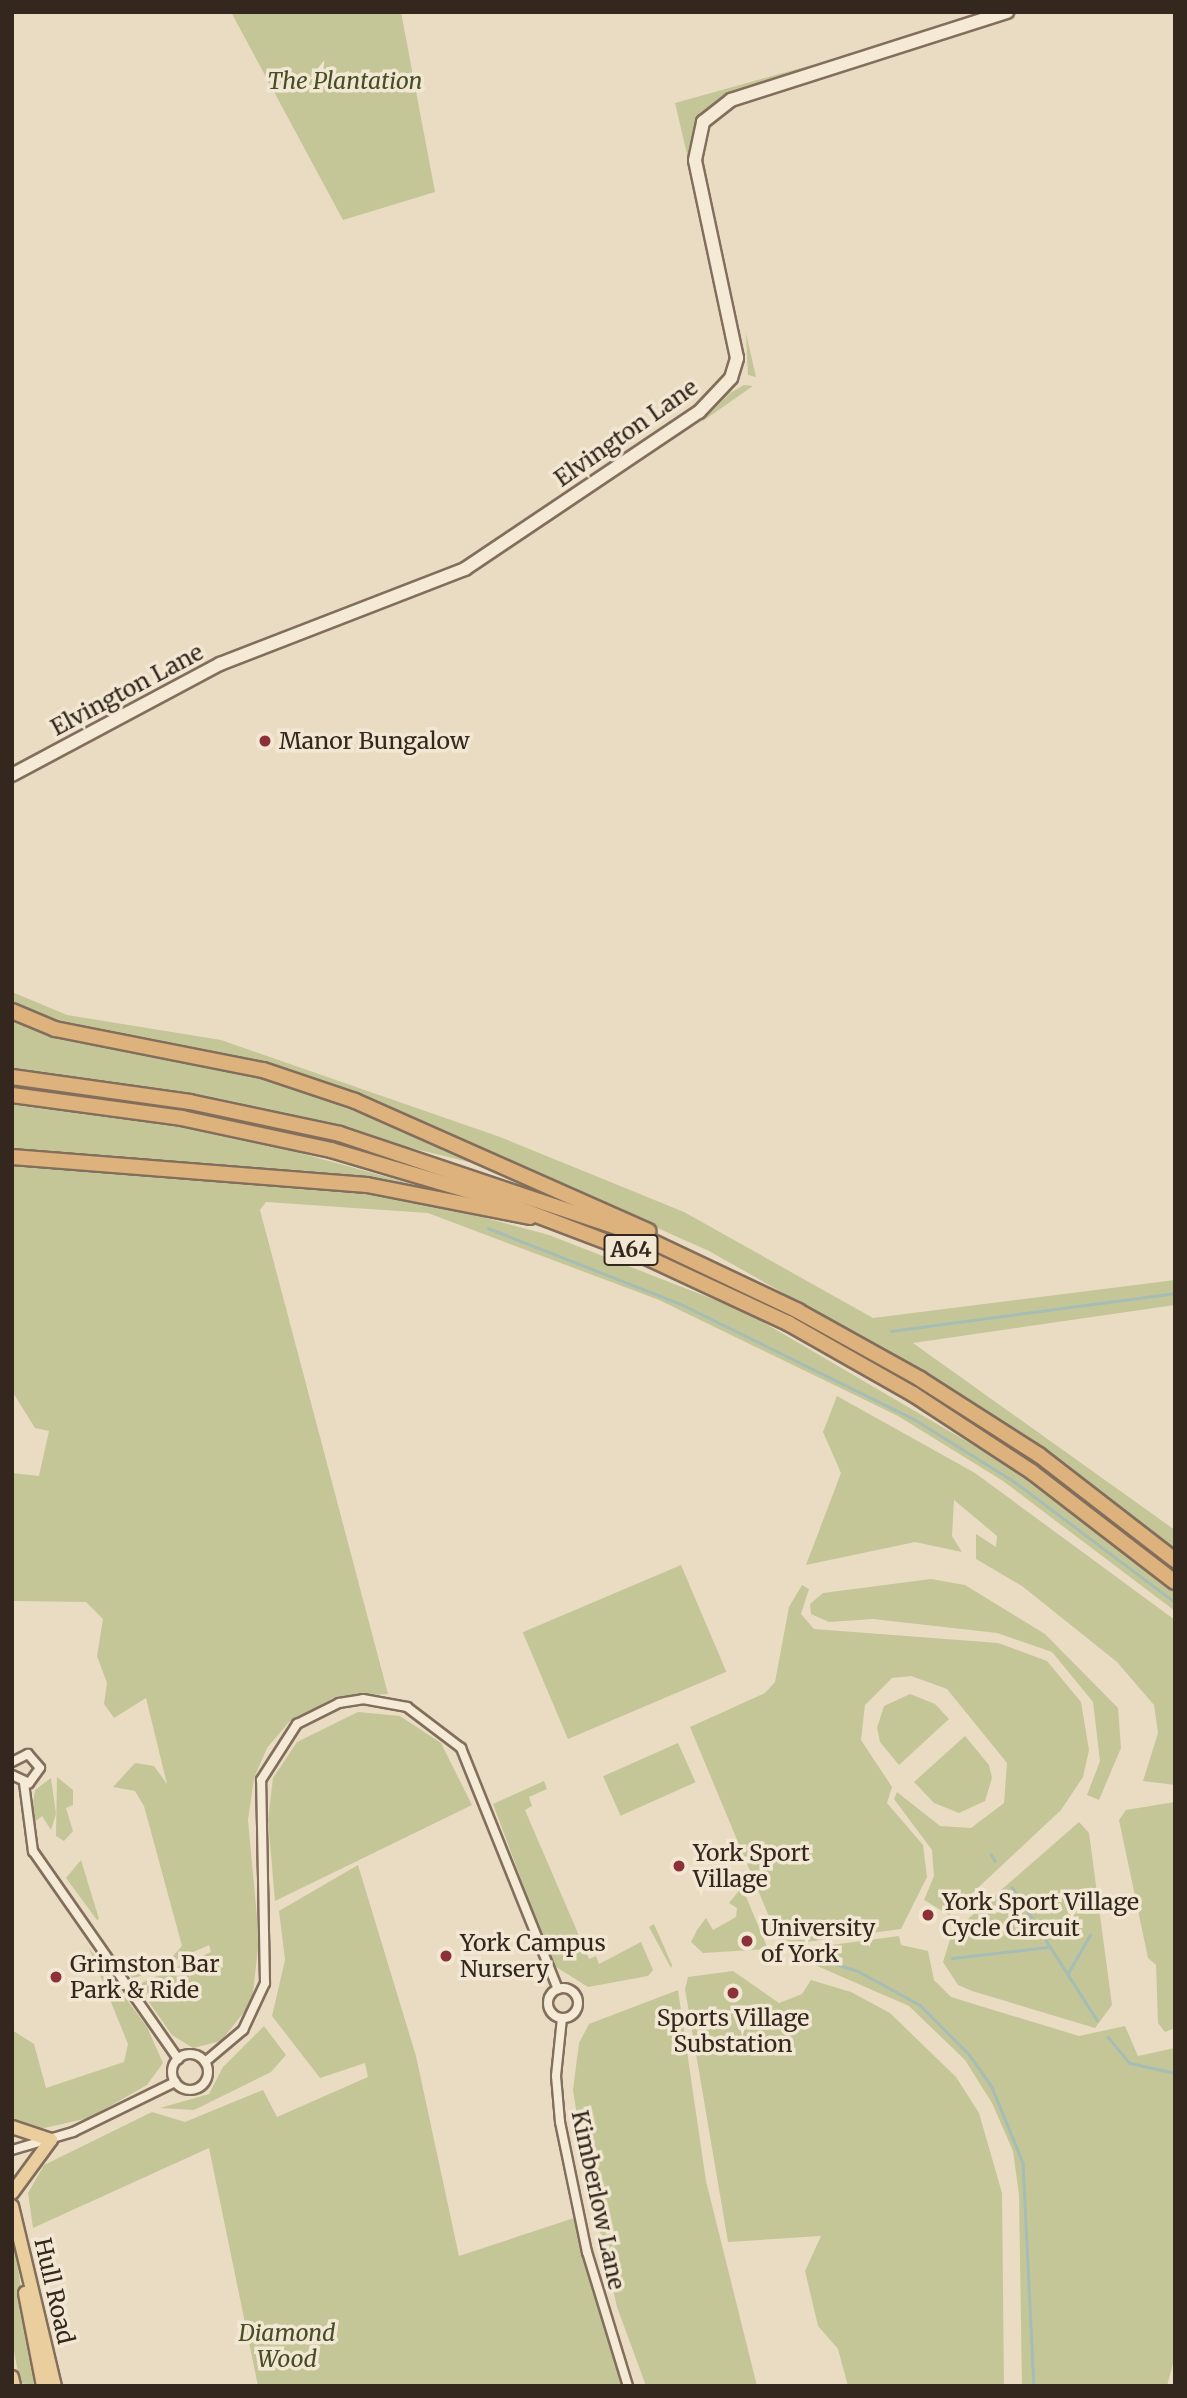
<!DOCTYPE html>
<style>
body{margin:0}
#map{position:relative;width:1187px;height:2398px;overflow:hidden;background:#e9dcc3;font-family:Merriweather,serif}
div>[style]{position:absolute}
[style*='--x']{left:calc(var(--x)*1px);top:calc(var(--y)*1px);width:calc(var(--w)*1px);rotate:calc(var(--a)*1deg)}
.green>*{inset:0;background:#c4c698;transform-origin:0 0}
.stream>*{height:2.5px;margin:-1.25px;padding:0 1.25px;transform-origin:1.25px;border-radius:1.25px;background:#a5bdb4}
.roads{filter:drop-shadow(2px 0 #826e5c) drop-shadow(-2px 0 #826e5c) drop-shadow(0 2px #826e5c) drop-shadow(0 -2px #826e5c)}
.minor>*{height:8px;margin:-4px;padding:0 4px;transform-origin:4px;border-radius:4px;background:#f5ead5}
.minor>.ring{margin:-4px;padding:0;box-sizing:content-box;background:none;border:8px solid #f5ead5;border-radius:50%}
.secondary>*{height:12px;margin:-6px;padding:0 6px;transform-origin:6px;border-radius:6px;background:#f5ead5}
.primary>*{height:12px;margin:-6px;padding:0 6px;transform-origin:6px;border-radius:6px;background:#eace9e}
.trunk>*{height:14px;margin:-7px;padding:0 7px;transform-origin:7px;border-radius:7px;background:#deb27c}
.dots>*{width:19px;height:19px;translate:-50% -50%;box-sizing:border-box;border:4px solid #f2e7d2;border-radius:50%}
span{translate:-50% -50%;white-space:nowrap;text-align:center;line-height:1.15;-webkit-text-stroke:7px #f2e7d2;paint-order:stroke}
.shield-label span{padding:2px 5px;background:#f2e7d2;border:2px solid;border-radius:5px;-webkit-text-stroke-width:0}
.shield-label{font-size:21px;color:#33271e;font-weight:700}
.park-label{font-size:23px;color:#464e27;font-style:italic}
.street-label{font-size:23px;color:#33271e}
.poi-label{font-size:23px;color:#33271e}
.left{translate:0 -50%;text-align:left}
.frame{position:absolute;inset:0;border:14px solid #33271e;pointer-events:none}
</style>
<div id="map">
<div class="green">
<div style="clip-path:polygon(231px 12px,401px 12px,435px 192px,343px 220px)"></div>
<div style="clip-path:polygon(815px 64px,712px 105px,691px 141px,690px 167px,675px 103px)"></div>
<div style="clip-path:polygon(746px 333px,756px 377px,748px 375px)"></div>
<div style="clip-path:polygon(744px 385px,753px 386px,700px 423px,730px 393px)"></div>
<div style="clip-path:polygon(12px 992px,67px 1015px,221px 1040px,500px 1137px,684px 1212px,873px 1318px,1175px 1280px,1175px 1305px,913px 1343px,1175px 1530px,1175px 1552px,1070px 1470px,939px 1381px,709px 1251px,381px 1105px,208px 1050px,59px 1024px,13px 1005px)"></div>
<div style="clip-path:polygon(12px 1020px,65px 1037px,253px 1073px,479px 1158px,477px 1164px,210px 1099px,12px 1070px)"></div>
<div style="clip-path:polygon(12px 1101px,235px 1135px,463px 1198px,269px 1171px,12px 1149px)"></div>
<div style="clip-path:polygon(87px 1163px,403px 1196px,549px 1235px,746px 1312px,1002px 1462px,1175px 1592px,1175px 1611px,1003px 1481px,898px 1416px,659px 1300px,428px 1213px,266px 1202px,260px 1210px,388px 1694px,335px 1697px,289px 1722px,267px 1748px,254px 1778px,248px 1820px,259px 1939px,252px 2002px,221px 2041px,193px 2048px,172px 2035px,137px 1985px,211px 1952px,209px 1945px,133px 1979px,126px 1969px,171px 1958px,182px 1946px,144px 1806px,135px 1791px,113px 1787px,135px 1763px,154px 1766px,167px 1784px,146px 1698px,114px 1718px,104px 1704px,107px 1683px,97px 1656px,103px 1619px,86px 1602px,12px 1601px,12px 1473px,39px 1476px,49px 1431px,35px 1428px,12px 1391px,12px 1165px,65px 1169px)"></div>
<div style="clip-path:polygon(837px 1396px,975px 1473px,1175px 1620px,1175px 1785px,1143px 1781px,1158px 1733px,1154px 1705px,1117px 1662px,1022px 1586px,976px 1559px,976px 1534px,996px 1547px,997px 1536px,954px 1500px,952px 1536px,962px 1552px,915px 1542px,806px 1565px,841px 1473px,823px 1432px)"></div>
<div style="left:681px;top:1565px;width:116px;height:172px;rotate:67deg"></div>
<div style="clip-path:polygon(931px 1579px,965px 1585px,1045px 1634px,1118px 1708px,1121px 1748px,1099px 1800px,1087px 1795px,1100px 1761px,1093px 1702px,1052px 1652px,997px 1633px,873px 1619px,829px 1622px,811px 1614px,810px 1604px,823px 1593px)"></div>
<div style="clip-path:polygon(802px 1585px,809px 1589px,801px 1614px,814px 1629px,998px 1643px,1047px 1661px,1081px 1702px,1089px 1750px,1083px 1777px,1061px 1810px,949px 1915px,924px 1900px,934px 1876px,932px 1850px,894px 1799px,897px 1792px,940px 1826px,971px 1828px,1004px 1803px,1007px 1763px,947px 1689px,911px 1676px,892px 1678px,865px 1705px,861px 1740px,892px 1787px,887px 1803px,923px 1845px,927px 1877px,901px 1929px,806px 1942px,799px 1953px,783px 1950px,690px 1727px,765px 1693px,775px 1682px,789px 1607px)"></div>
<div style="clip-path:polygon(910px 1694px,935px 1704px,949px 1719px,899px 1765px,880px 1742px,877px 1728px,884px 1706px)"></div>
<div style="clip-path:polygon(358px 1712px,400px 1716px,441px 1743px,472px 1805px,275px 1901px,268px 1820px,273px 1778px,297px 1742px)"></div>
<div style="clip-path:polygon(965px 1736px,989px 1765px,992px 1778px,985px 1801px,959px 1813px,934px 1803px,914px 1782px)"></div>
<div style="left:678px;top:1743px;width:43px;height:82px;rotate:66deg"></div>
<div style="clip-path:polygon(57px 1777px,73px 1790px,73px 1805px,66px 1808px,73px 1831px,64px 1841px,56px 1836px)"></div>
<div style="clip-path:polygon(51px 1778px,56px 1814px,51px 1830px,42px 1816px,32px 1824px,32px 1809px,35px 1790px)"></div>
<div style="clip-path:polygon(544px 1781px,547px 1789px,529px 1797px,532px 1806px,525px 1810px,589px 1959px,596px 1956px,599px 1964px,641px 1942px,653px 1970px,648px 1976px,588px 1987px,553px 1965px,493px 1804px)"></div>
<div style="clip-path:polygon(1175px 1802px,1175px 2028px,1165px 2032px,1158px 2023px,1156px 1965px,1148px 1958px,1119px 1820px,1126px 1810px)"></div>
<div style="clip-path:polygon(1079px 1822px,1089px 1833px,1112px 2005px,1095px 2028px,972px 1991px,958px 1985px,943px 1962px,952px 1933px)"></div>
<div style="clip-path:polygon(81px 1860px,99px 1919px,97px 1920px,66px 1878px)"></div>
<div style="clip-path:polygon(358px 1865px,416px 2056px,459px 2256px,574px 2218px,623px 2386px,258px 2386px,209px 2148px,33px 2228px,28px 2193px,44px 2165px,152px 2112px,185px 2122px,263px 2090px,277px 2117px,368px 2077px,365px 2063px,320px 2078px,272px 2016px,285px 1960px,279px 1911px)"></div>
<div style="clip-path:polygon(742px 1887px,768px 1949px,703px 1953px,691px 1942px,697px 1930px,706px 1918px,713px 1930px,736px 1917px,737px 1908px,729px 1903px)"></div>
<div style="clip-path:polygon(654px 1924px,672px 1965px,671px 1968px,649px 1927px)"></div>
<div style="clip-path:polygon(899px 1936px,901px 1945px,928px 1951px,934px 1980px,951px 1997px,1079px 2036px,1125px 2026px,1138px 2056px,1175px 2048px,1175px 2356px,1167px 2386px,1022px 2386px,1019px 2195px,1013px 2151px,992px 2103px,965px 2060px,909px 2006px,808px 1962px,810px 1951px,824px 1946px)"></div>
<div style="clip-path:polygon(89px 1948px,147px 2027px,163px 2063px,147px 2085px,89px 2118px,31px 2131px,12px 2120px,12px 2030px,34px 2044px,46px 2088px,124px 2062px,128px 2044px)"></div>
<div style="clip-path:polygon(733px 1971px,779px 2003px,802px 1994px,811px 1980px,851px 1992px,890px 2013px,956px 2077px,979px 2113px,1002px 2193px,1004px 2386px,848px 2386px,838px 2349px,818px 2326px,805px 2271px,821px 2236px,728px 2242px,685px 1989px,688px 1977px)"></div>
<div style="clip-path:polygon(678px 1990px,706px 2181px,757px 2386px,646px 2386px,617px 2307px,584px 2160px,573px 2090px,579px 2043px,589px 2024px)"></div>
<div style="clip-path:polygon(264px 2026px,286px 2055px,271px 2072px,194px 2110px,160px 2108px,209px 2094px,223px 2067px)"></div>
<div style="clip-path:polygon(12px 2220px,20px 2282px,40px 2386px,20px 2383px,12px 2341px)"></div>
</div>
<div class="stream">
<div style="--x:488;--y:1228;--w:207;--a:21.5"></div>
<div style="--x:681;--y:1304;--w:260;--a:26.3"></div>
<div style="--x:914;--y:1419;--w:119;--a:32"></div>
<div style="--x:1015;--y:1482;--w:200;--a:36.9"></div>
<div style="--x:891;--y:1331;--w:287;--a:-7.6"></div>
<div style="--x:991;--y:1854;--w:8;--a:60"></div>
<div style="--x:1012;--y:1887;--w:158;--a:57.4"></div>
<div style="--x:811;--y:1956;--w:49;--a:17.7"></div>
<div style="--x:858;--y:1971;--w:71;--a:28.7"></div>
<div style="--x:920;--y:2005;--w:69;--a:45"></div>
<div style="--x:969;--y:2054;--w:40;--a:55.1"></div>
<div style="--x:992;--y:2087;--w:82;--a:67.8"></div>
<div style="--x:1023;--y:2163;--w:223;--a:87.2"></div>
<div style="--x:952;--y:1958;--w:98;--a:-6.5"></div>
<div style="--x:1068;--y:1973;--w:44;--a:-59.9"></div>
<div style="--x:1108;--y:2037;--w:34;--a:50"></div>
<div style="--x:1130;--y:2063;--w:46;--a:12.5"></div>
</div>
<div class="roads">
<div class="minor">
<div style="--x:12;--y:1762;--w:18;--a:-27"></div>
<div style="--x:28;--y:1754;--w:18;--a:49"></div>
<div style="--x:40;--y:1768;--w:19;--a:126"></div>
<div style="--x:29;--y:1783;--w:19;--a:-155"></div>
<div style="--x:24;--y:1783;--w:69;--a:82.5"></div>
<div style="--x:33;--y:1851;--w:254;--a:55.1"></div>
<div class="ring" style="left:548px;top:1988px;width:22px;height:22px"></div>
<div style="--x:562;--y:2018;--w:58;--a:95.9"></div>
<div style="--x:556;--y:2076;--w:46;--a:85"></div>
<div style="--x:560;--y:2122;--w:133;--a:78.3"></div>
<div style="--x:587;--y:2252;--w:140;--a:73"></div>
<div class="ring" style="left:172px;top:2054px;width:28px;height:28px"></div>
<div style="--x:205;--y:2062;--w:50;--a:-40.1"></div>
<div style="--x:243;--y:2030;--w:52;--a:-64.9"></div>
<div style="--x:265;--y:1983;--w:203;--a:-91.1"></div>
<div style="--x:261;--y:1780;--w:67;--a:-57.3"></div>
<div style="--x:297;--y:1724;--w:47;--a:-26.6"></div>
<div style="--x:339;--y:1703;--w:24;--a:-9"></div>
<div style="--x:363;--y:1699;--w:45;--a:10.3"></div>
<div style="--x:407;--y:1707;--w:68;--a:37.2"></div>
<div style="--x:461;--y:1748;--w:260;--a:68.1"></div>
<div style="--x:12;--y:2150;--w:64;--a:-16.4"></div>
<div style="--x:73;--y:2132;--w:114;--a:-26.1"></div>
</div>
<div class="secondary">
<div style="--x:12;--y:775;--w:236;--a:-28.1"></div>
<div style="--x:220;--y:664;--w:263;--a:-21.2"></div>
<div style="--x:465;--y:569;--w:282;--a:-33.9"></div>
<div style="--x:699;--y:412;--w:47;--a:-46.7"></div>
<div style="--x:731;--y:378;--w:21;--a:-73"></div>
<div style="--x:737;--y:358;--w:202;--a:-102"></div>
<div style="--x:695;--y:160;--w:39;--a:-78"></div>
<div style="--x:703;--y:122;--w:36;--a:-38"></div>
<div style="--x:731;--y:100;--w:290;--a:-17.7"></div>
</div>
<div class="primary">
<div style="--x:12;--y:2127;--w:41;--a:18.4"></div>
<div style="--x:12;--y:2193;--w:66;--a:-53.7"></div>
<div style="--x:12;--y:2206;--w:185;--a:76.6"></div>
<div style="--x:25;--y:2293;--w:95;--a:79"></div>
<div style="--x:12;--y:2377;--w:9;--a:77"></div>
</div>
<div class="trunk">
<div style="--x:12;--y:1011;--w:47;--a:22.7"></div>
<div style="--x:55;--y:1029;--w:212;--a:11.2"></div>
<div style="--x:263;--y:1070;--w:97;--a:18.6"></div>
<div style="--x:355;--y:1101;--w:321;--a:23.9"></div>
<div style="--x:12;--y:1077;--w:180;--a:8"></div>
<div style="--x:190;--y:1102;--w:153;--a:12"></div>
<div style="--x:340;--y:1134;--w:308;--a:18.6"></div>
<div style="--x:632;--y:1232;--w:184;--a:25.4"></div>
<div style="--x:798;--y:1311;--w:140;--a:29.1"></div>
<div style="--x:920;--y:1379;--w:141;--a:32.6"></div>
<div style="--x:1039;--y:1455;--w:172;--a:37.7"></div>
<div style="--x:12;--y:1095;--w:172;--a:7.7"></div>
<div style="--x:182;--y:1118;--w:152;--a:12.1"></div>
<div style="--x:331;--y:1150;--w:162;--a:16.5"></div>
<div style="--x:486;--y:1196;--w:169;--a:20.8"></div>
<div style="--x:644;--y:1256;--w:159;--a:25"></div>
<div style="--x:788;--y:1323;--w:144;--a:29.6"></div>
<div style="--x:913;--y:1394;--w:142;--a:33.2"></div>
<div style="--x:1032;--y:1472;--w:180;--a:37.6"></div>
<div style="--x:12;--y:1157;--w:356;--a:4.5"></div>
<div style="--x:367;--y:1185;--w:166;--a:11.1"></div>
</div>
</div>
<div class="dots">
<div style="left:265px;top:741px;background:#8b3137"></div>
<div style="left:679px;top:1866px;background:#8b3137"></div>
<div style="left:928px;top:1915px;background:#8b3137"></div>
<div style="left:747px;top:1941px;background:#8b3137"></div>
<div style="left:446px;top:1956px;background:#8b3137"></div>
<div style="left:56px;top:1977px;background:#8b3137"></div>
<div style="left:733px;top:1993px;background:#8b3137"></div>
</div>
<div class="shield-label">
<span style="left:631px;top:1250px">A64</span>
</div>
<div class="park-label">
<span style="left:345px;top:81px">The Plantation</span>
<span style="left:287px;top:2346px">Diamond<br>Wood</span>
</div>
<div class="street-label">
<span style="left:626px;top:433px;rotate:-35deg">Elvington Lane</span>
<span style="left:127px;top:690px;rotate:-28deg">Elvington Lane</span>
<span style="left:598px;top:2200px;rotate:78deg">Kimberlow Lane</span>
<span style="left:54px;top:2291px;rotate:77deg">Hull Road</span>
</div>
<div class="poi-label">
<span class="left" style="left:279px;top:741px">Manor Bungalow</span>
<span class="left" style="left:693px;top:1866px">York Sport<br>Village</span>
<span class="left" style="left:942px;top:1915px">York Sport Village<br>Cycle Circuit</span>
<span class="left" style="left:761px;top:1941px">University<br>of York</span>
<span class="left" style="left:460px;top:1956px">York Campus<br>Nursery</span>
<span class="left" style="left:70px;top:1977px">Grimston Bar<br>Park &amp; Ride</span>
<span style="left:733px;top:2031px">Sports Village<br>Substation</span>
</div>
<div class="frame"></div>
</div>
